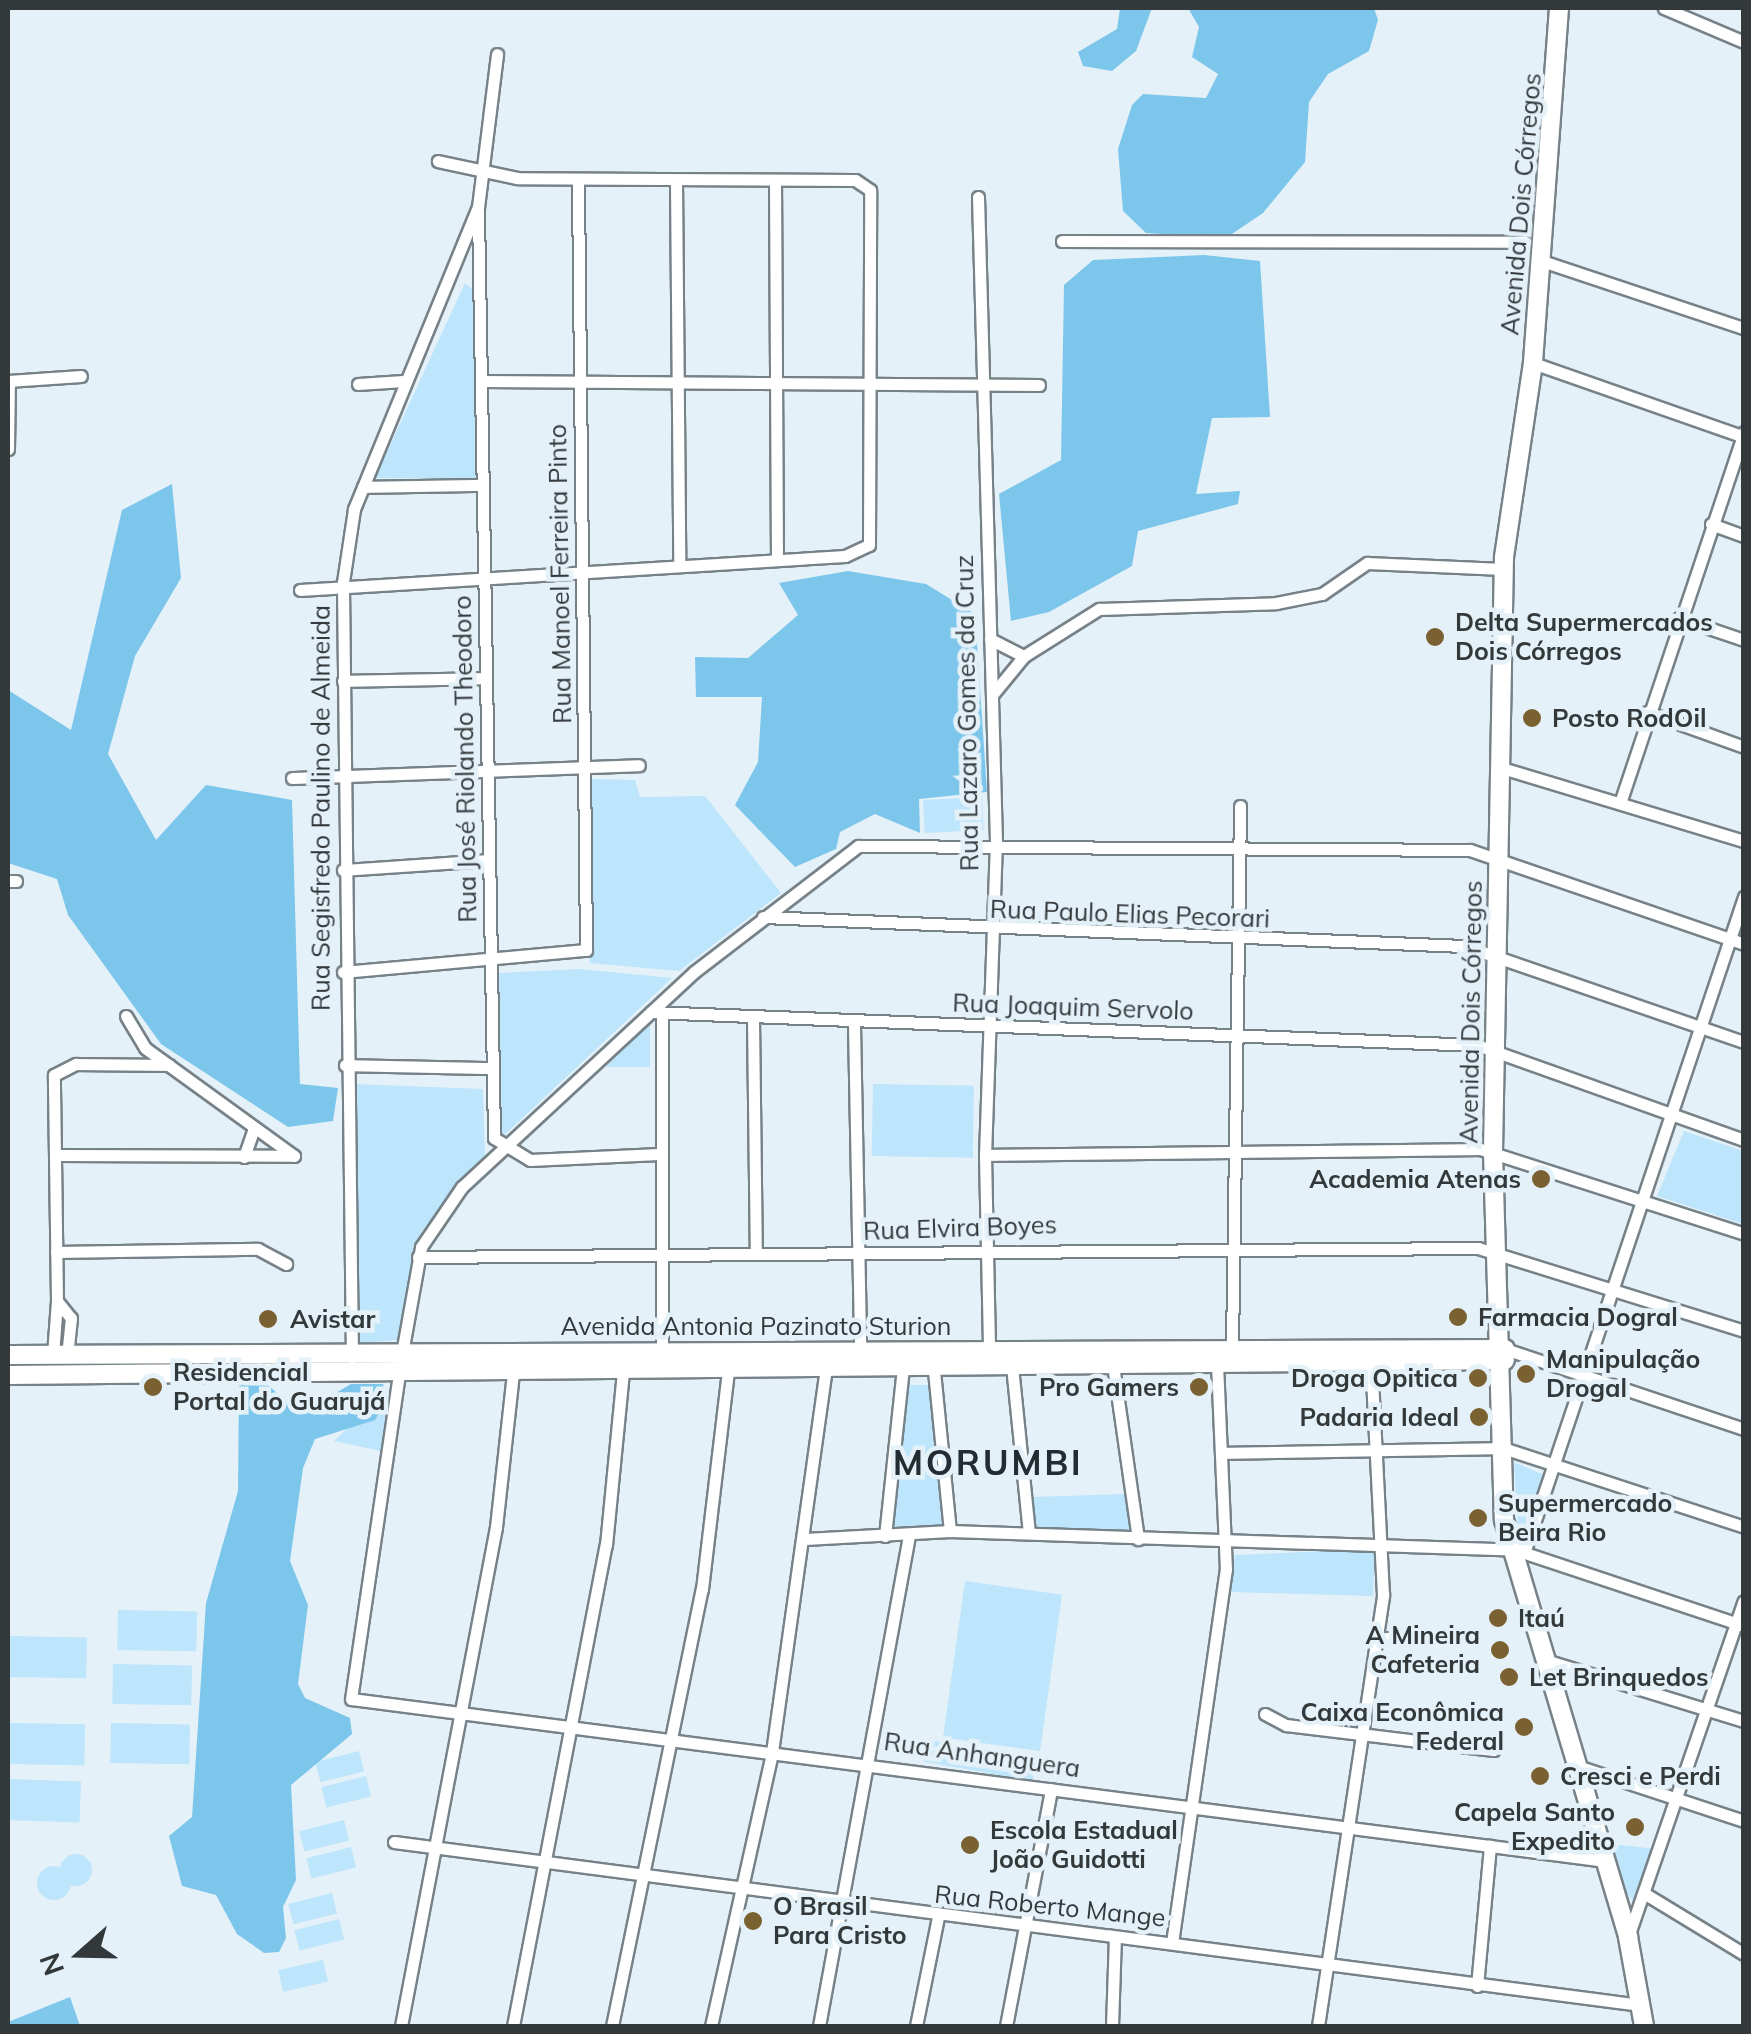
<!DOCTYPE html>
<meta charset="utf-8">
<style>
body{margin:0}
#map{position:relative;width:1751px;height:2034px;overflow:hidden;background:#e4f1f8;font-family:Mulish,sans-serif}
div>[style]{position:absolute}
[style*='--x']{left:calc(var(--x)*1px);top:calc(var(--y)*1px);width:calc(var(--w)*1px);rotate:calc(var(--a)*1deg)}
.green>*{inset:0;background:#bde5fb;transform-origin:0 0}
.round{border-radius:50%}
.forest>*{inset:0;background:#7dc6eb}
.water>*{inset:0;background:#7fc8ec}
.roads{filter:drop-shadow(2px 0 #768288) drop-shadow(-2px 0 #768288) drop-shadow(0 2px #768288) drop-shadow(0 -2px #768288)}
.street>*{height:11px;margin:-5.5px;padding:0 5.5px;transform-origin:5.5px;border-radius:5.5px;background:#fff}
.secondary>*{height:18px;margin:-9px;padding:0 9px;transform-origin:9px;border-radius:9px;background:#fff}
.dots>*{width:28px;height:28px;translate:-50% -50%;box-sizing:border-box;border:5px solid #e4f1f8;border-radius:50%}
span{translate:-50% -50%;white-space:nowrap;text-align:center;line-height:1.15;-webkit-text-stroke:9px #e4f1f8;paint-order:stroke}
.street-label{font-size:25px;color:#33393b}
.poi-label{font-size:25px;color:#33393b;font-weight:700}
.left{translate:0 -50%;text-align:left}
.right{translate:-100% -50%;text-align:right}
.district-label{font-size:35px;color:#222c31;font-weight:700;letter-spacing:2.5px}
.frame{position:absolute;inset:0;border:10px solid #33393b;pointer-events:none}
.north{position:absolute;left:30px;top:1904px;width:100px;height:100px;-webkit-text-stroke:8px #e4f1f8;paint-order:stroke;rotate:250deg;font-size:28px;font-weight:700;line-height:40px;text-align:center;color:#33393b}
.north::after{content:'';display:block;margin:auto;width:35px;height:45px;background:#33393b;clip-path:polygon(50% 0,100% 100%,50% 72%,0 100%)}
</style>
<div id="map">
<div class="green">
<div style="clip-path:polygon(465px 283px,473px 290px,476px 479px,375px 478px)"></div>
<div style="clip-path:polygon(590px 779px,635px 780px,640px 797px,705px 796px,781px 893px,679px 971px,590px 963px)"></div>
<div style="left:982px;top:797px;width:33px;height:59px;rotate:87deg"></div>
<div style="clip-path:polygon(580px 969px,672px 978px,502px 1137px,498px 973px)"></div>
<div style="clip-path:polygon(650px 1022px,650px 1067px,606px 1067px)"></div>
<div style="clip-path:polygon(352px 1084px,483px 1089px,485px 1158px,422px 1231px,398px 1340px,358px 1343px)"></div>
<div style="left:873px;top:1084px;width:101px;height:72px;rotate:1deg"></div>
<div style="clip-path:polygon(1684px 1131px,1743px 1151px,1743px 1224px,1657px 1196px)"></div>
<div style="clip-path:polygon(907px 1385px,930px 1385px,942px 1526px,889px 1529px)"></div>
<div style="clip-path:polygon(385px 1392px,395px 1393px,386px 1452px,334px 1441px)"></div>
<div style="clip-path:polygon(1514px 1462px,1546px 1476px,1519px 1542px)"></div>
<div style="clip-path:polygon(1125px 1494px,1131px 1535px,1036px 1529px,1032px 1497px)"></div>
<div style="clip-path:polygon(1375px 1549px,1373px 1596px,1231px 1592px,1235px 1555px)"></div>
<div style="left:965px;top:1581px;width:98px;height:158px;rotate:8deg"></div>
<div style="left:118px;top:1610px;width:79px;height:40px;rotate:1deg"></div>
<div style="left:8px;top:1636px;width:79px;height:41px;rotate:1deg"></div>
<div style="left:113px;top:1664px;width:79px;height:40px;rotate:1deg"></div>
<div style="left:8px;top:1723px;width:77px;height:41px;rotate:1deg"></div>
<div style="left:111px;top:1723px;width:79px;height:40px;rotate:1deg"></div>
<div style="left:928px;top:1740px;width:110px;height:22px;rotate:10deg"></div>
<div style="left:359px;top:1751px;width:21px;height:45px;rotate:76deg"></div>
<div style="left:366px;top:1776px;width:21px;height:46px;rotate:76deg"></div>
<div style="left:8px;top:1779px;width:73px;height:41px;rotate:2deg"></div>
<div style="left:344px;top:1820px;width:21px;height:46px;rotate:76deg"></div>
<div style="clip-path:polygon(1612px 1844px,1656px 1849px,1636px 1903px,1626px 1893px)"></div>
<div style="left:351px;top:1847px;width:21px;height:46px;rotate:76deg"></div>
<div class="round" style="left:60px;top:1854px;width:32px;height:32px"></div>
<div class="round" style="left:37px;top:1866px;width:34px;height:34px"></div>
<div style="left:332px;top:1893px;width:21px;height:45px;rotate:76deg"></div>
<div style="left:339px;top:1919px;width:21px;height:46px;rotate:76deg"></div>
<div style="left:323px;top:1960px;width:22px;height:46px;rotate:77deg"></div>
</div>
<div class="forest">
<div style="clip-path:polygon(1120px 8px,1152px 8px,1136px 51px,1112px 71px,1083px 66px,1078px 52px,1117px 29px)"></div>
<div style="clip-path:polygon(1188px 8px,1374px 8px,1378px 20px,1369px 51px,1328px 74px,1309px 102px,1305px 162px,1263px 213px,1226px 238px,1146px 233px,1123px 211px,1118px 149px,1132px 105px,1143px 94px,1206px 98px,1218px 74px,1192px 57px,1199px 27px)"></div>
<div style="clip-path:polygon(1204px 255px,1260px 261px,1270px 417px,1212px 418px,1196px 494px,1240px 491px,1238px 504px,1138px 531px,1132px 566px,1049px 612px,1011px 621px,999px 494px,1061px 460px,1064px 285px,1093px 260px)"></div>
<div style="clip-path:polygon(172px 484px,181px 578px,135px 656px,108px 754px,156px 840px,206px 785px,292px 800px,300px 1084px,338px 1088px,333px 1121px,288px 1127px,161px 1044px,68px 915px,57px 879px,8px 863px,8px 690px,71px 730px,122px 510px)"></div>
<div style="clip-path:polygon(848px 571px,926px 584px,975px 614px,987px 792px,919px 799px,920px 833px,875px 814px,840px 832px,836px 849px,795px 867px,735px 805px,758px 762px,762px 697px,696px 697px,695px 657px,748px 658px,798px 615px,779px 583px)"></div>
<div style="clip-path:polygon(239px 1384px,267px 1384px,300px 1414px,351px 1384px,383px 1384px,387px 1399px,375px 1420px,315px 1439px,303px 1468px,290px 1561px,308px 1605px,298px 1684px,305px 1698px,350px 1718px,352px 1734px,291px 1785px,296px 1880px,283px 1907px,286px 1938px,279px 1952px,264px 1953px,237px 1934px,216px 1895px,182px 1886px,169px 1836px,192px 1817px,206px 1603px,238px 1491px)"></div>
</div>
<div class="water">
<div style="clip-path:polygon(70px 1997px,80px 2026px,8px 2026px,8px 2022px)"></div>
</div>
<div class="roads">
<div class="street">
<div style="--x:1664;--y:8;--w:87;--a:23"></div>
<div style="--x:775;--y:180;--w:380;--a:89.7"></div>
<div style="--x:676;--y:182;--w:380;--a:89.5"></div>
<div style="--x:978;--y:197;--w:644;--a:88.4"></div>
<div style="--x:996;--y:841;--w:314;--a:92"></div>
<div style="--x:985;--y:1155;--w:194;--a:88.8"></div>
<div style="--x:478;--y:211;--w:927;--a:89.01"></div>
<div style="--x:494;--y:1138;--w:42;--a:31.4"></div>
<div style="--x:530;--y:1160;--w:129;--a:-2.7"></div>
<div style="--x:1062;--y:241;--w:463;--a:0.1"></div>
<div style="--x:1539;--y:260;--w:216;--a:18.4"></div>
<div style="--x:1533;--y:363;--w:224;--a:19.3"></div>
<div style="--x:8;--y:381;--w:73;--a:-3.9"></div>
<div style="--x:482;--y:381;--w:557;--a:0.41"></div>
<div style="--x:358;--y:384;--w:45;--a:-3.8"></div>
<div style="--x:8;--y:449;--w:68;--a:-89.2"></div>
<div style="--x:363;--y:487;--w:120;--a:-1"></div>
<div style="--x:1711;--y:524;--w:35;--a:20"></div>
<div style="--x:300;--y:590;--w:546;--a:-3.57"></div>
<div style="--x:845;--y:556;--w:26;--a:-25"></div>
<div style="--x:869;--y:545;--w:355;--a:-89.8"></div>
<div style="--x:870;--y:190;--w:18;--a:-146"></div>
<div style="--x:855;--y:180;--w:338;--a:-179.7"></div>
<div style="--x:517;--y:178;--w:81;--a:-167.9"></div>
<div style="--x:1679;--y:618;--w:69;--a:18.7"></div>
<div style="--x:990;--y:639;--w:38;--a:27"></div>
<div style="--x:1024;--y:656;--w:50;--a:129.4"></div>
<div style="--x:1024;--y:656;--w:89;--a:-32.1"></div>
<div style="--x:1099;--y:609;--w:177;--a:-1.9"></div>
<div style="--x:1276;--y:603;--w:47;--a:-11.1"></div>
<div style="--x:1322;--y:594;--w:55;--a:-34.6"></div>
<div style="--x:1367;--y:563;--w:136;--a:2.5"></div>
<div style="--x:343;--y:681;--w:143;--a:-1.2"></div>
<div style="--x:1647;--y:712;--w:103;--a:19.8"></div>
<div style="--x:1502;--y:768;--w:253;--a:16.8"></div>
<div style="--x:292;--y:778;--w:347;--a:-2.1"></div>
<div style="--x:1621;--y:800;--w:388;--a:-71.5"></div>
<div style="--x:343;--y:870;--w:145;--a:-3.9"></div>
<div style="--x:8;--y:881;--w:8;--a:0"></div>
<div style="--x:763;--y:917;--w:703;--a:2.37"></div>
<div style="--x:1465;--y:946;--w:295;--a:19"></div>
<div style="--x:343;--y:972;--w:244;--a:-5.2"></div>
<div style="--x:586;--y:950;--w:770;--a:-90.6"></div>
<div style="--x:651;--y:1012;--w:827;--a:2.29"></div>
<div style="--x:1477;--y:1045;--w:283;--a:19.6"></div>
<div style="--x:126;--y:1016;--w:37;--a:59"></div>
<div style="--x:145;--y:1048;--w:184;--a:35.9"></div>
<div style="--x:753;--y:1019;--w:233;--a:89.3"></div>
<div style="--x:854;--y:1025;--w:325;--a:88.9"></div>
<div style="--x:345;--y:1065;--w:146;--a:1.2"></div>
<div style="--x:56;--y:1155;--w:238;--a:0.2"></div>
<div style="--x:985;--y:1155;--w:495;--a:-0.7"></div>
<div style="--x:1480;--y:1149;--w:277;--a:17.8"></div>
<div style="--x:244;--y:1157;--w:31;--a:-71"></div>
<div style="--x:56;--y:1252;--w:202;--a:-0.9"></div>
<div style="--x:258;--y:1249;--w:32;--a:28"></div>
<div style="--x:418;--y:1257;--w:1060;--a:-0.49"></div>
<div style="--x:1478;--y:1248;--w:279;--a:17.3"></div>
<div style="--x:57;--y:1301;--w:226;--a:-90.8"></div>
<div style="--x:54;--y:1075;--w:25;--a:-27"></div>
<div style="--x:76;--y:1064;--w:93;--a:0.6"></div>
<div style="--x:1232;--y:1347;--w:541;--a:-89.15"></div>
<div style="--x:1505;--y:1349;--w:252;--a:18.5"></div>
<div style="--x:662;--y:1352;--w:340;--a:-90"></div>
<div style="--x:53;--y:1355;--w:54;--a:-85.8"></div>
<div style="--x:57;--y:1301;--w:22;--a:51"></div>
<div style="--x:71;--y:1318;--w:37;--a:96"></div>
<div style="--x:352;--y:1357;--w:775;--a:-90.67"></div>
<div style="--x:343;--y:582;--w:74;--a:-81.4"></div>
<div style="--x:354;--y:509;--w:326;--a:-67.7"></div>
<div style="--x:478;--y:207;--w:154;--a:-82.9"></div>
<div style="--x:933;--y:1361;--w:171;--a:84.3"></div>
<div style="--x:1113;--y:1365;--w:176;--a:81.8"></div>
<div style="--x:1012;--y:1366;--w:168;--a:84.2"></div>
<div style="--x:1222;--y:1453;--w:281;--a:-1"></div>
<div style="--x:1503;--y:1448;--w:254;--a:18.1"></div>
<div style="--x:885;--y:1536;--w:169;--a:-83.9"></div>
<div style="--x:805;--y:1539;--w:145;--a:-3.2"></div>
<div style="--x:950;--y:1531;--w:575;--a:1.89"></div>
<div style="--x:1525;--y:1550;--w:689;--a:-71.46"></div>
<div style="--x:1522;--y:1552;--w:234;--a:18.4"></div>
<div style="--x:1379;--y:1638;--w:62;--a:0"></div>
<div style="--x:1542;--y:1659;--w:211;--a:17.1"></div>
<div style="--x:1265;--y:1714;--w:24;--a:28"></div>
<div style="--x:1286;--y:1725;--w:209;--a:6.9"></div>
<div style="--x:1577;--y:1766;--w:176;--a:18.2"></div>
<div style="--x:394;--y:1842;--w:1258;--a:7.45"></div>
<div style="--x:1606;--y:1861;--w:1265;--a:-172.64"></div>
<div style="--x:351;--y:1699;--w:350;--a:-81.6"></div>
<div style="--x:402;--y:1353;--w:108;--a:-79.8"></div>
<div style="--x:421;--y:1247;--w:73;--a:-55.7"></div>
<div style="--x:462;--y:1187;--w:316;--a:-42.8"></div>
<div style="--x:694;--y:972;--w:207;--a:-37.5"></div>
<div style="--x:858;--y:846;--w:612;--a:0.37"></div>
<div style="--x:1470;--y:850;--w:290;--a:18.9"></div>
<div style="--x:1647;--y:1895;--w:114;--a:31.3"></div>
<div style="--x:1628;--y:1937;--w:355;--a:-71"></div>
<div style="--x:1172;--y:1943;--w:377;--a:-81.8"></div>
<div style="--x:1226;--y:1570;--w:207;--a:-92.5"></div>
<div style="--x:1477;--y:1986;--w:141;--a:-84.7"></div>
<div style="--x:401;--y:2026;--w:508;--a:-79.22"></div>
<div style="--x:496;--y:1527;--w:155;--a:-83.7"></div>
<div style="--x:513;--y:2026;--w:490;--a:-79.1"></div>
<div style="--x:606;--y:1545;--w:174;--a:-84.4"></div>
<div style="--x:612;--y:2026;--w:446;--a:-78.4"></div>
<div style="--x:702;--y:1589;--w:221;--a:-83.2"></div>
<div style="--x:711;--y:2026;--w:281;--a:-77.4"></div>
<div style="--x:772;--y:1752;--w:387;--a:-82"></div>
<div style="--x:819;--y:2026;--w:499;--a:-79.6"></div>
<div style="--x:916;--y:2026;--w:111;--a:-78.6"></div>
<div style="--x:1006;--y:2026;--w:241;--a:-79.2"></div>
<div style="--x:1112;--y:2026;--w:89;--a:-88.1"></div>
<div style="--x:1318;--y:2026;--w:436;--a:-81.4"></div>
<div style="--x:1383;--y:1595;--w:234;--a:-92.9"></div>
</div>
<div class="secondary">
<div style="--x:1559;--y:8;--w:356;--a:94.2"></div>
<div style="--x:1533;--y:363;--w:196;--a:98.5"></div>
<div style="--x:1504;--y:557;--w:596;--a:91.06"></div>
<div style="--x:1493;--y:1153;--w:367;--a:88.3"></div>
<div style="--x:1504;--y:1520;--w:435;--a:73.4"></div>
<div style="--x:1628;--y:1937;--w:90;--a:79.8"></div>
<div style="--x:8;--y:1355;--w:1497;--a:-0.23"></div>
<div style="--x:8;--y:1375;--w:1497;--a:-0.57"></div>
</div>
</div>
<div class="dots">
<div style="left:1435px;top:637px;background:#7a6132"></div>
<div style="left:1532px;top:718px;background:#7a6132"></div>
<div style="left:1541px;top:1179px;background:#7a6132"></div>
<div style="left:1458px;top:1317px;background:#7a6132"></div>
<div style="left:268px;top:1319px;background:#7a6132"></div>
<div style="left:1526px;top:1374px;background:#7a6132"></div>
<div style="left:1478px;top:1378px;background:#7a6132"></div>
<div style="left:153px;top:1387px;background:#7a6132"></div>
<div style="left:1199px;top:1387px;background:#7a6132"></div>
<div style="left:1479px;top:1417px;background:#7a6132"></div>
<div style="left:1478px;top:1518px;background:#7a6132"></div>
<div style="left:1498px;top:1618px;background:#7a6132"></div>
<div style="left:1500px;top:1650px;background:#7a6132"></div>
<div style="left:1509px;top:1677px;background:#7a6132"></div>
<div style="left:1524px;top:1727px;background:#7a6132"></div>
<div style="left:1540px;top:1776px;background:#7a6132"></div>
<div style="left:1635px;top:1827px;background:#7a6132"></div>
<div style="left:970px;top:1845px;background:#7a6132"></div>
<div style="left:753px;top:1921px;background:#7a6132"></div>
</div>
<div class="street-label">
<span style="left:1521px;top:204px;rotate:-85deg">Avenida Dois Córregos</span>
<span style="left:560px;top:574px;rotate:-91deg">Rua Manoel Ferreira Pinto</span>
<span style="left:967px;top:713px;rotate:-91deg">Rua Lazaro Gomes da Cruz</span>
<span style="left:465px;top:759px;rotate:-91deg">Rua José Riolando Theodoro</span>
<span style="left:321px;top:808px;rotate:-90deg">Rua Segisfredo Paulino de Almeida</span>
<span style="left:1130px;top:914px;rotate:2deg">Rua Paulo Elias Pecorari</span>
<span style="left:1073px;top:1007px;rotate:2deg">Rua Joaquim Servolo</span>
<span style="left:1471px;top:1012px;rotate:-89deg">Avenida Dois Córregos</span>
<span style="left:960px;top:1228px;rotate:-2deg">Rua Elvira Boyes</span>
<span style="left:756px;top:1326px">Avenida Antonia Pazinato Sturion</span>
<span style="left:982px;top:1755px;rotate:8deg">Rua Anhanguera</span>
<span style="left:1050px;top:1906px;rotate:6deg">Rua Roberto Mange</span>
</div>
<div class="poi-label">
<span class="left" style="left:1455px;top:637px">Delta Supermercados<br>Dois Córregos</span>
<span class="left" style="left:1552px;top:718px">Posto RodOil</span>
<span class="right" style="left:1521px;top:1179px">Academia Atenas</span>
<span class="left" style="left:1478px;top:1317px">Farmacia Dogral</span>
<span class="left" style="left:290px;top:1319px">Avistar</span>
<span class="left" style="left:1546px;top:1374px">Manipulação<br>Drogal</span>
<span class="left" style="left:173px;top:1387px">Residencial<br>Portal do Guarujá</span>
<span class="right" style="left:1458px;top:1378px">Droga Opitica</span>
<span class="right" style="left:1179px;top:1387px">Pro Gamers</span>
<span class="right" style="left:1459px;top:1417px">Padaria Ideal</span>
<span class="left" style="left:1498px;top:1518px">Supermercado<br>Beira Rio</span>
<span class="left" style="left:1518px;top:1618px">Itaú</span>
<span class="right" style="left:1480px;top:1650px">A Mineira<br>Cafeteria</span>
<span class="left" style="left:1529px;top:1677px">Let Brinquedos</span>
<span class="right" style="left:1504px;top:1727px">Caixa Econômica<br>Federal</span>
<span class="left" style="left:1560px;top:1776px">Cresci e Perdi</span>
<span class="right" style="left:1615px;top:1827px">Capela Santo<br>Expedito</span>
<span class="left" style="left:990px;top:1845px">Escola Estadual<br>João Guidotti</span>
<span class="left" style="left:773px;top:1921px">O Brasil<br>Para Cristo</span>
</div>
<div class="district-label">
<span style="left:988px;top:1462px">MORUMBI</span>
</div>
<div class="frame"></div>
<div class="north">N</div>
</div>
